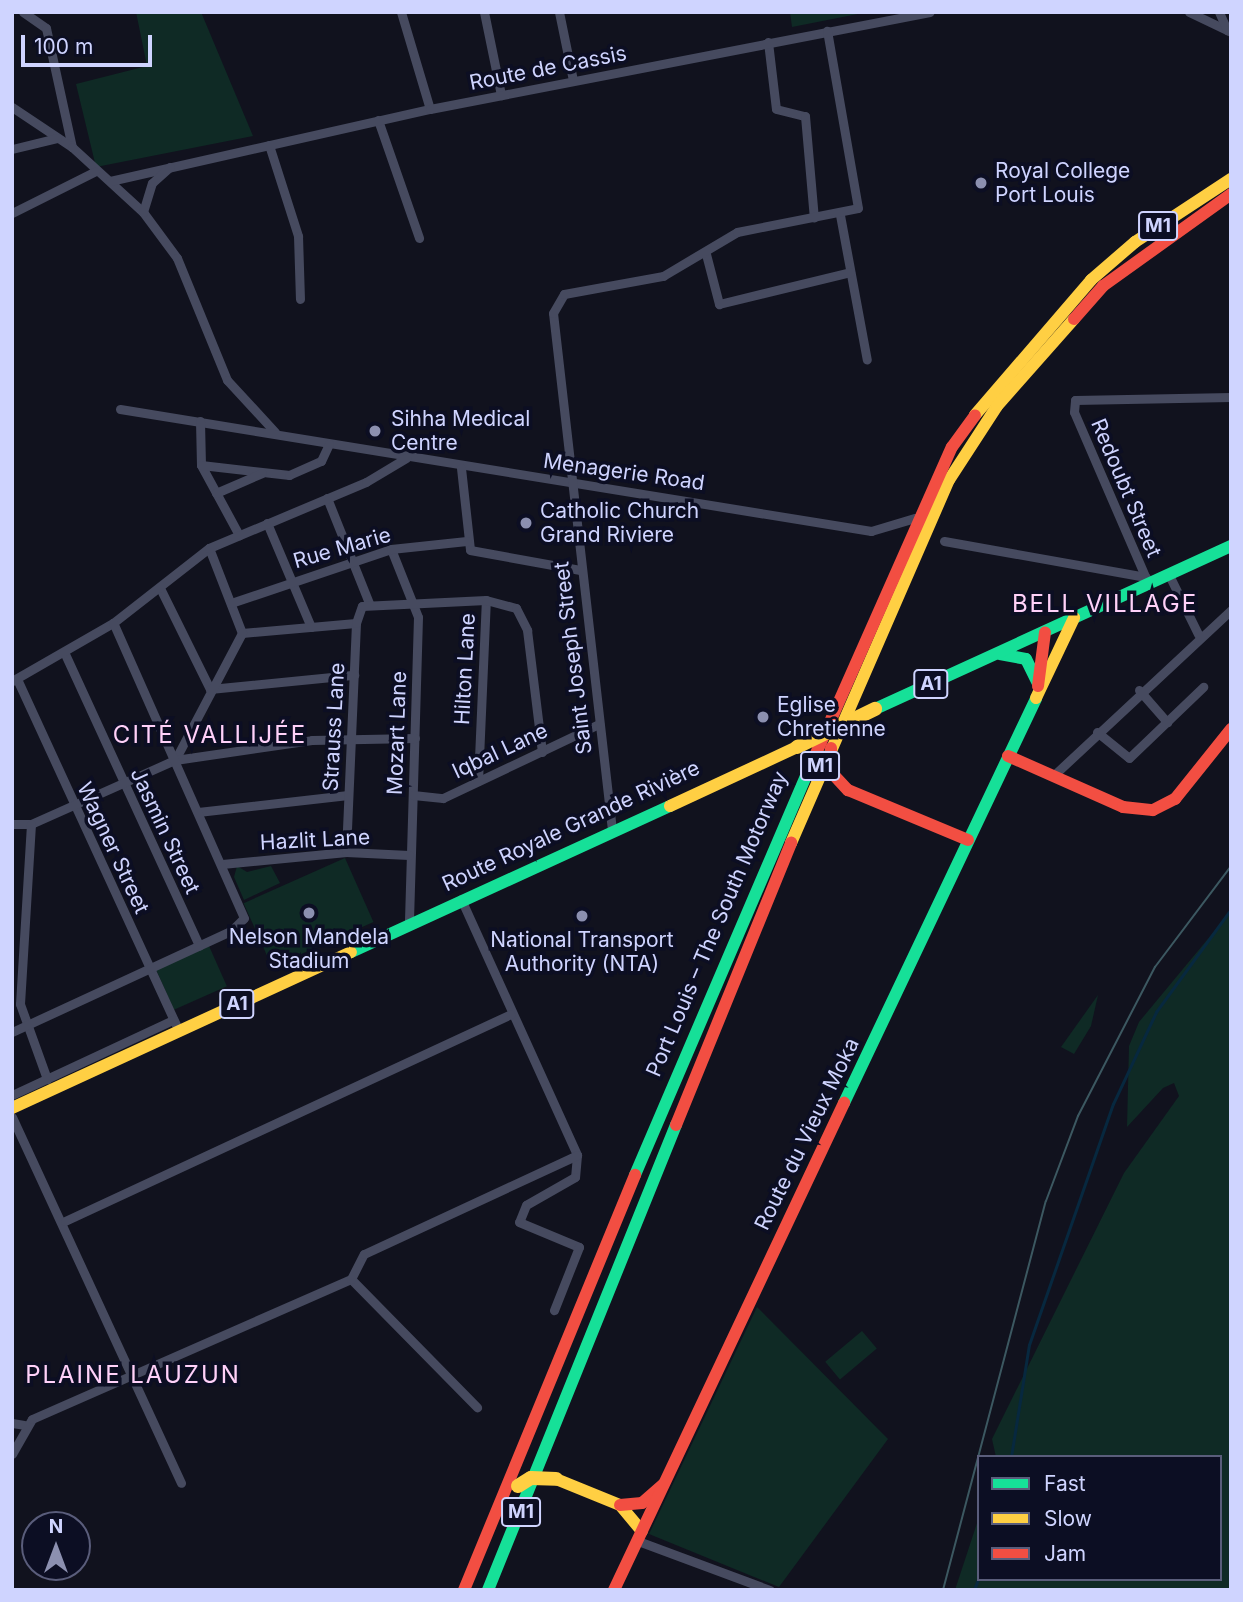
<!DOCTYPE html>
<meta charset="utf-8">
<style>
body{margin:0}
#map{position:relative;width:1243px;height:1602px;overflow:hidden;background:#11121e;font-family:Inter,sans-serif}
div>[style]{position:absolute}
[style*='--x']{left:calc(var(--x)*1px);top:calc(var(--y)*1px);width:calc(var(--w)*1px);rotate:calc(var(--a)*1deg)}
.green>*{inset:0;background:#0f2a25;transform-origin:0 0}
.stream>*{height:2.5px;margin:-1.25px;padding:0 1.25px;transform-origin:1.25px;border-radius:1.25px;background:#07283f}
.street>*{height:9px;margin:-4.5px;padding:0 4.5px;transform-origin:4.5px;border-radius:4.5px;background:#464a5f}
.fast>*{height:12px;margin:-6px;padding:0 6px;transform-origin:6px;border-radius:6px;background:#16e098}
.slow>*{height:12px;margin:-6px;padding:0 6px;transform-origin:6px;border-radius:6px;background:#ffcf43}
.jam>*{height:12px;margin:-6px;padding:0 6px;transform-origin:6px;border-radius:6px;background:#f24e42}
.tram>*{height:2px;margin:-1px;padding:0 1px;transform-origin:1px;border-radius:1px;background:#3c5861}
.slow-bridge>*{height:14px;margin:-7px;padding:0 7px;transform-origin:7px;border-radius:7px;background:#ffcf43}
.dots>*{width:19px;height:19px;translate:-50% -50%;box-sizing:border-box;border:4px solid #0c0e23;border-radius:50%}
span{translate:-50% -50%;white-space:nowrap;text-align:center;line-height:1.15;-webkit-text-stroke:7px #0c0e23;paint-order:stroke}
.shield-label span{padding:2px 5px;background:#0c0e23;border:2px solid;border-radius:5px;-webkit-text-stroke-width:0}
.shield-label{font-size:19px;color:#cfd4ff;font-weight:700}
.street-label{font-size:21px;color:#cfd4ff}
.poi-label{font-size:21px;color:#cfd4ff}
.left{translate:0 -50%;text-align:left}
.quarter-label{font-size:24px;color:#ffd1f9;letter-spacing:2px}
.frame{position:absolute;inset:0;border:14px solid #cfd4ff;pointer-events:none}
.legend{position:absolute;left:977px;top:1455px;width:245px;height:126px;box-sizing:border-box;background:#0c0e23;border:2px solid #5a5d7b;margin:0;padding:9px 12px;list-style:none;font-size:21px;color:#cfd4ff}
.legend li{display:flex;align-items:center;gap:14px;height:35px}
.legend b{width:35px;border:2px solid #5a5d7b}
.north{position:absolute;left:21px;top:1511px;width:70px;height:70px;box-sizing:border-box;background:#0c0e23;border:2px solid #5a5d7b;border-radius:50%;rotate:0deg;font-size:19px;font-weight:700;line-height:28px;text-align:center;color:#cfd4ff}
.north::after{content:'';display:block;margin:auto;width:24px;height:32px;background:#8c90b0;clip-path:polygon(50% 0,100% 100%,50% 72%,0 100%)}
.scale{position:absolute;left:21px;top:35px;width:131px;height:32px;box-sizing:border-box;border:4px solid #cfd4ff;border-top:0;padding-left:9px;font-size:21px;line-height:24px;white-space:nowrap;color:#cfd4ff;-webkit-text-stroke:5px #0c0e23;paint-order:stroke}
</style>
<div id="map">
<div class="green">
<div style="clip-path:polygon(136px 12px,201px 12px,253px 136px,96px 167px,76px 84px,147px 66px)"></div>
<div style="clip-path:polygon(790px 12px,868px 12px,792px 27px)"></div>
<div style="left:345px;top:858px;width:70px;height:111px;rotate:66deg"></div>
<div style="clip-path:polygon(237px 866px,247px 872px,271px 866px,280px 883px,244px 900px,234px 877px)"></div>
<div style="clip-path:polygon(1231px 911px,1231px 1590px,955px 1590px,979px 1517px,979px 1579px,1220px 1579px,1220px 1457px,996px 1457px,992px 1439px,1124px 1173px,1179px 1096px,1174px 1083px,1163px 1088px,1127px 1127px,1129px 1046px,1139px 1022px)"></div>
<div style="left:209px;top:946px;width:44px;height:58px;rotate:66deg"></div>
<div style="clip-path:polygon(1098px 995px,1091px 1026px,1074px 1054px,1061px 1047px)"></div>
<div style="clip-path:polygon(757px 1307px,888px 1439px,779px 1587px,649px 1534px)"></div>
<div style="left:862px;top:1331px;width:23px;height:48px;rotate:50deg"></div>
</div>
<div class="stream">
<div style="--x:1011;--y:1457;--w:113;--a:-80.9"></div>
<div style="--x:1029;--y:1345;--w:255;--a:-70.8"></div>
<div style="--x:1113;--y:1104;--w:102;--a:-64.9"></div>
<div style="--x:1156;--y:1012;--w:127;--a:-53.9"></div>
<div style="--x:974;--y:1590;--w:14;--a:-69"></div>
</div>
<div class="street">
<div style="--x:23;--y:12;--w:28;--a:35"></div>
<div style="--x:46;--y:28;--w:122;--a:77.7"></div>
<div style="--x:401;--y:12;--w:101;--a:73.4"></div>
<div style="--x:484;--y:12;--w:85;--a:78.4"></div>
<div style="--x:559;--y:12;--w:69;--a:78.4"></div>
<div style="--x:1189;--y:12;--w:47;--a:25.5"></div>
<div style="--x:1219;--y:12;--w:20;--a:66"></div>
<div style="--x:768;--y:42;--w:67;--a:83.2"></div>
<div style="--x:776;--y:109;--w:30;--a:14"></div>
<div style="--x:805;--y:116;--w:102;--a:85"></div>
<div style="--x:12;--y:107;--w:72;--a:33.7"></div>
<div style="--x:72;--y:147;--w:96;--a:42.5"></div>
<div style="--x:143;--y:212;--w:57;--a:53.5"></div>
<div style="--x:177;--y:258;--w:132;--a:67.7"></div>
<div style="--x:227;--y:380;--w:71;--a:47.3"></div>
<div style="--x:378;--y:120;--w:125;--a:70.8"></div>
<div style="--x:269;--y:145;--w:96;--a:72.3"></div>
<div style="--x:298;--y:236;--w:63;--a:88.2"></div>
<div style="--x:12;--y:149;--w:46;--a:-13.7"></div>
<div style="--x:110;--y:181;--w:328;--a:-12.7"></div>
<div style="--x:430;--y:109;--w:509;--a:-10.98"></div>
<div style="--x:143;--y:212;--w:30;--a:-73"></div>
<div style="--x:152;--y:183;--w:24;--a:-42"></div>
<div style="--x:12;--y:213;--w:92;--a:-26.6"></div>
<div style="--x:840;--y:215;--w:147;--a:79.5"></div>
<div style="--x:706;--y:254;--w:52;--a:75.4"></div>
<div style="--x:719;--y:304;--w:135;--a:-13.7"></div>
<div style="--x:120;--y:409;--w:761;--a:9.23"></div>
<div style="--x:871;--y:531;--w:46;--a:-16.5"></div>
<div style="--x:200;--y:421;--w:44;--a:88.7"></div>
<div style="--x:201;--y:465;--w:80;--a:61.5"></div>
<div style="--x:201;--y:465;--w:89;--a:6.5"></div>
<div style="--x:289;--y:475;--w:35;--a:-24"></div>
<div style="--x:321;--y:461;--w:19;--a:-65"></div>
<div style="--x:461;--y:468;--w:82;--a:83.7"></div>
<div style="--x:470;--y:550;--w:112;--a:10.3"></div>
<div style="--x:216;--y:493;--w:50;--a:-23.5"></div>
<div style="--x:327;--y:498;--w:113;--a:68.2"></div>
<div style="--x:267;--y:523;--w:113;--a:67.1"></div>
<div style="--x:944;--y:541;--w:205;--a:10.1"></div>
<div style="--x:209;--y:548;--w:91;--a:68.8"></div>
<div style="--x:391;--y:549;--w:73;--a:68.3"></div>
<div style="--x:418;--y:617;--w:306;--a:91.7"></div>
<div style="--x:1169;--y:575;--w:66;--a:63.8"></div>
<div style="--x:1148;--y:583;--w:186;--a:-113.4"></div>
<div style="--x:1074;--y:412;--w:12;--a:-85"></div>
<div style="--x:1075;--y:400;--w:156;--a:-1.1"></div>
<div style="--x:160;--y:588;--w:113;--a:63.7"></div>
<div style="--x:210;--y:689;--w:145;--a:-5.6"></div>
<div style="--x:231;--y:603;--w:169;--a:-18.6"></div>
<div style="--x:391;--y:549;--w:76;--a:-6"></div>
<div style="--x:242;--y:633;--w:114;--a:-5"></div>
<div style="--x:65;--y:654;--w:321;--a:65.3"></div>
<div style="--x:17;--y:679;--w:388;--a:65.3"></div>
<div style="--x:12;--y:681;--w:116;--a:-29.9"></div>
<div style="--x:113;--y:623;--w:122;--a:-38"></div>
<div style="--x:209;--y:548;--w:170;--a:-22.8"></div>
<div style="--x:366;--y:482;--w:47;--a:-31"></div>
<div style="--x:1139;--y:690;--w:43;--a:48.8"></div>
<div style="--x:1097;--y:732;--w:41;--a:39.1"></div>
<div style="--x:1129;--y:758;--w:103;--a:-43.8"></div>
<div style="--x:175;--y:760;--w:144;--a:-62.2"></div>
<div style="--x:1054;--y:775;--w:242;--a:-43"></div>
<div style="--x:478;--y:781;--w:181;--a:-87.5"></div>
<div style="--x:413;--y:795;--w:30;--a:6"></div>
<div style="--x:443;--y:798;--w:173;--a:-25.4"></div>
<div style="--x:198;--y:812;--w:151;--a:-6.5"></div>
<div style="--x:12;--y:824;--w:19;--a:0"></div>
<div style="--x:31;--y:824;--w:158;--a:-24"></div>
<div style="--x:175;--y:760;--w:138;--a:-8.3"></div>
<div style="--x:312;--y:740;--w:103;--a:-1.1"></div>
<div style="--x:31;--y:824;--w:180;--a:93.5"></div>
<div style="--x:20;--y:1004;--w:80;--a:70.2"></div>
<div style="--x:612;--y:830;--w:520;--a:-96.51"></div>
<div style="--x:553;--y:313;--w:22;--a:-60"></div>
<div style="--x:564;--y:294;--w:101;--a:-10.3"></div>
<div style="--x:663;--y:276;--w:86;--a:-30.7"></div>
<div style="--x:737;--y:232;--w:123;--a:-11.2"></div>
<div style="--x:858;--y:208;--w:180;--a:-99.9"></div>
<div style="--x:346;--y:852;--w:229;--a:-87.5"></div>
<div style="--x:356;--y:623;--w:18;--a:-71"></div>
<div style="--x:362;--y:606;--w:124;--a:-2.8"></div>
<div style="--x:486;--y:600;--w:31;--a:15"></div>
<div style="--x:516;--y:608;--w:25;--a:63"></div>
<div style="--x:527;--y:630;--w:123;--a:83"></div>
<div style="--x:222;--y:864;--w:125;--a:-5.5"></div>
<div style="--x:346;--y:852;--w:63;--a:2.7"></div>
<div style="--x:461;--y:899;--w:281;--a:65.6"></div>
<div style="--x:577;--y:1155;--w:22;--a:95"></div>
<div style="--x:575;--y:1177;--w:56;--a:150.3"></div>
<div style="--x:526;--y:1205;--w:18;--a:112"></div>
<div style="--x:519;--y:1222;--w:65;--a:22.6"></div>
<div style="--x:579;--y:1247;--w:68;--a:111.6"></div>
<div style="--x:12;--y:1032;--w:241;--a:-24.8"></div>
<div style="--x:231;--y:931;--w:18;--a:-45"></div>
<div style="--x:244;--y:918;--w:323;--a:-113.9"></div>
<div style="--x:12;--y:1095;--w:178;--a:-25"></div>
<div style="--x:12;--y:1117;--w:403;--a:65.2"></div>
<div style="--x:65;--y:1221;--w:491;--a:-24.9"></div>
<div style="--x:351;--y:1279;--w:180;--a:45.5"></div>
<div style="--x:12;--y:1423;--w:12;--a:9"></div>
<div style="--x:12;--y:1454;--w:40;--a:-60.3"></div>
<div style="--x:32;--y:1419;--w:348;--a:-23.7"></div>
<div style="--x:351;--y:1279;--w:28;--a:-63"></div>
<div style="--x:364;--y:1254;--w:235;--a:-24.9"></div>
<div style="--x:638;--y:1541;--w:141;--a:20.4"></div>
</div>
<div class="fast">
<div style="--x:1000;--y:654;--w:26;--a:11"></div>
<div style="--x:1026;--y:659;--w:28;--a:64"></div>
<div style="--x:875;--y:709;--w:392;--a:-24.6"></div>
<div style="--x:351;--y:952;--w:351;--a:-24.6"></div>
<div style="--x:844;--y:1103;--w:448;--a:-64.6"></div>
<div style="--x:635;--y:1175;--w:444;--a:-66.8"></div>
<div style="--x:488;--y:1590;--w:502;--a:-67.99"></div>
</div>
<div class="slow">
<div style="--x:975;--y:415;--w:178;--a:-49.3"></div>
<div style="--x:1091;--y:280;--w:58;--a:-40.8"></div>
<div style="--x:1135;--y:242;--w:115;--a:-33.3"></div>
<div style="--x:1036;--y:698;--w:89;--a:-64.6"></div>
<div style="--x:670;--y:806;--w:140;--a:-24.9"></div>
<div style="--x:791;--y:843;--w:396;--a:-66.5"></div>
<div style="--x:949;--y:480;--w:88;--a:-57"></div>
<div style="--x:997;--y:406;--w:116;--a:-48.5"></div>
<div style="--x:12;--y:1108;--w:373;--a:-24.7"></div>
<div style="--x:556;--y:1479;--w:69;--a:22.1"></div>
<div style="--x:620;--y:1505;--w:34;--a:50"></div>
</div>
<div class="jam">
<div style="--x:1074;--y:319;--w:44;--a:-48.7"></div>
<div style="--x:1103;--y:286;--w:158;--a:-35.7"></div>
<div style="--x:1038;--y:686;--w:54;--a:-82.6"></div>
<div style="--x:831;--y:748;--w:24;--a:90"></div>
<div style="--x:831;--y:772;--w:25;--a:47"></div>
<div style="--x:848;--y:790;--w:130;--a:22.6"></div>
<div style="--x:1008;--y:756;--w:126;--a:23.9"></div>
<div style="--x:1123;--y:807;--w:30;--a:6"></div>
<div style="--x:1153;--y:810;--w:25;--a:-27"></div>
<div style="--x:1175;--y:799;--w:90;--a:-51.3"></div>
<div style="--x:810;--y:767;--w:350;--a:-66.1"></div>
<div style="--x:952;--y:447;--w:39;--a:-54"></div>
<div style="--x:676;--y:1125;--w:305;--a:-67.8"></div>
<div style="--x:620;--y:1505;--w:22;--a:-5"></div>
<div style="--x:642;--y:1503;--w:28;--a:-41"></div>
<div style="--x:464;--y:1590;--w:449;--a:-67.6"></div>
<div style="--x:614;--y:1590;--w:539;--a:-64.72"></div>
</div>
<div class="tram">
<div style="--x:943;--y:1590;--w:402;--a:-75.2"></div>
<div style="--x:1046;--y:1201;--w:91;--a:-69.4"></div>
<div style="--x:1078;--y:1116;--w:168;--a:-62.7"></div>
<div style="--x:1155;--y:967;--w:126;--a:-53"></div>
</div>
<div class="slow-bridge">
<div style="--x:797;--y:747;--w:87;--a:-26"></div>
<div style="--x:518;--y:1486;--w:15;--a:-32"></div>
<div style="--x:531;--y:1478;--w:25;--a:2"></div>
</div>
<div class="dots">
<div style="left:981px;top:183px;background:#8c90b0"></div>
<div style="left:375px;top:431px;background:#8c90b0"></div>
<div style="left:526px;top:523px;background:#8c90b0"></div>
<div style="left:763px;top:717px;background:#8c90b0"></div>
<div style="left:309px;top:913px;background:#8c90b0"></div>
<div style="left:582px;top:916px;background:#8c90b0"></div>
</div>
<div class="shield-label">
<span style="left:1158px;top:226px">M1</span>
<span style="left:931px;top:684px">A1</span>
<span style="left:820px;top:766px">M1</span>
<span style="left:237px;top:1004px">A1</span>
<span style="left:521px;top:1512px">M1</span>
</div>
<div class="street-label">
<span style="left:548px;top:68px;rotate:-11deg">Route de Cassis</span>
<span style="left:624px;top:472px;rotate:8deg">Menagerie Road</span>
<span style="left:1126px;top:488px;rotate:67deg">Redoubt Street</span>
<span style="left:342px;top:548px;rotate:-16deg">Rue Marie</span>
<span style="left:573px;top:658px;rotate:-97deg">Saint Joseph Street</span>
<span style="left:465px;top:669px;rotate:-87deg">Hilton Lane</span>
<span style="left:334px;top:727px;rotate:-87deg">Strauss Lane</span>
<span style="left:397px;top:733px;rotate:-88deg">Mozart Lane</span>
<span style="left:500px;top:751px;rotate:-25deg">Iqbal Lane</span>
<span style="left:571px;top:826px;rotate:-25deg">Route Royale Grande Rivière</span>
<span style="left:165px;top:831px;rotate:65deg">Jasmin Street</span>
<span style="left:315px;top:840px;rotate:-3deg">Hazlit Lane</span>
<span style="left:113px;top:848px;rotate:65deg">Wagner Street</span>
<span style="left:717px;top:924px;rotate:-67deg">Port Louis – The South Motorway</span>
<span style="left:807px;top:1134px;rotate:-64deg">Route du Vieux Moka</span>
</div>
<div class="poi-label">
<span class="left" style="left:995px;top:183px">Royal College<br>Port Louis</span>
<span class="left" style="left:391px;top:431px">Sihha Medical<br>Centre</span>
<span class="left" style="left:540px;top:523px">Catholic Church<br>Grand Riviere</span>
<span class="left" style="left:777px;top:717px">Eglise<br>Chretienne</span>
<span style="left:309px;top:949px">Nelson Mandela<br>Stadium</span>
<span style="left:582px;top:952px">National Transport<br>Authority (NTA)</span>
</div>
<div class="quarter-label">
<span style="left:1105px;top:604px">BELL VILLAGE</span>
<span style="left:210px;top:735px">CITÉ VALLIJÉE</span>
<span style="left:133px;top:1375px">PLAINE LAUZUN</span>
</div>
<div class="frame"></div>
<ul class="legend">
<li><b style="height:9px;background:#16e098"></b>Fast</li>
<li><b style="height:9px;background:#ffcf43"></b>Slow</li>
<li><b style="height:9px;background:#f24e42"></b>Jam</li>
</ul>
<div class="north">N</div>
<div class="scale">100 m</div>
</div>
